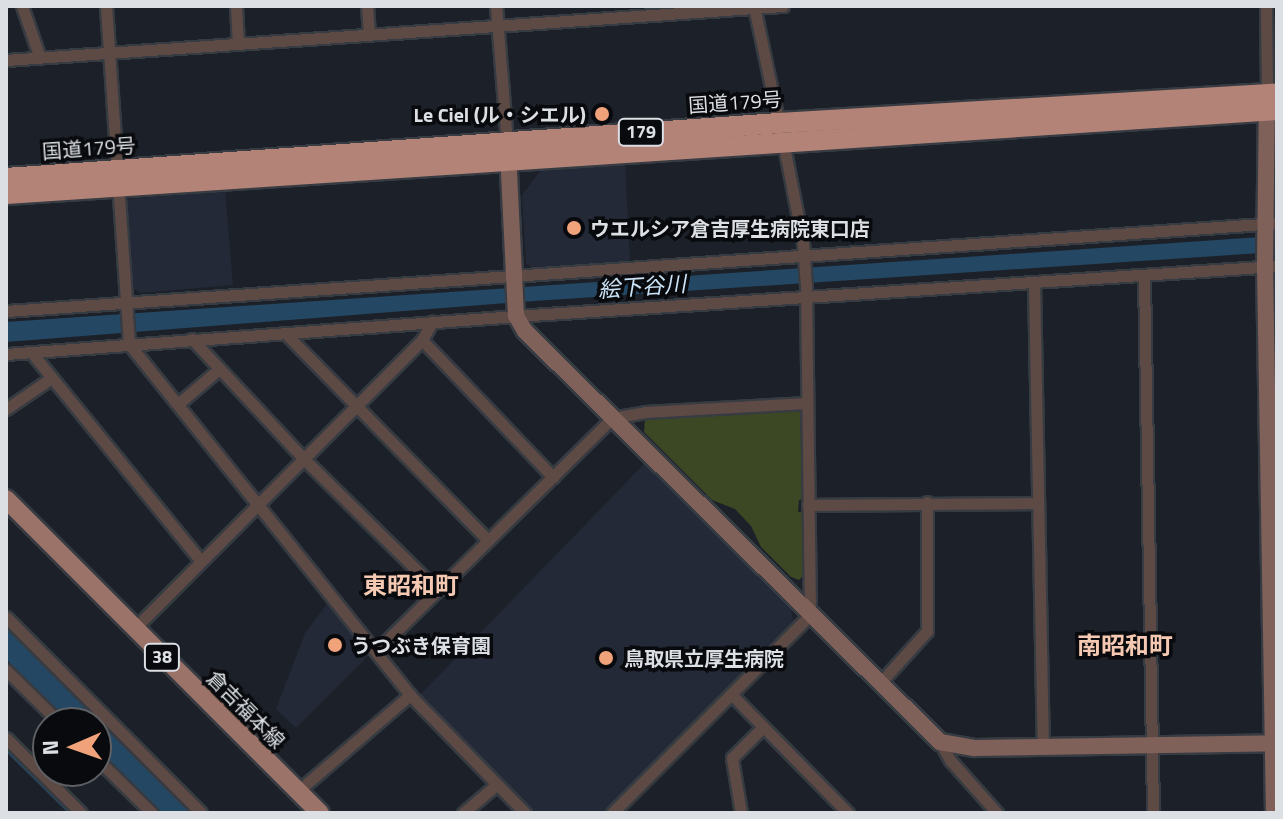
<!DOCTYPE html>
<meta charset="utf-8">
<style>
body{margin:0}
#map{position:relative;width:1283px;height:819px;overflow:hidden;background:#1c2028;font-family:"Titillium Web","Noto Sans JP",sans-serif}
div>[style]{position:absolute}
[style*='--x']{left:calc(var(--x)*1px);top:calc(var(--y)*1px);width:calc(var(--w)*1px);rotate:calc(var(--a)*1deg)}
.built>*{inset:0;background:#232937}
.green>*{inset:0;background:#3c4723}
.water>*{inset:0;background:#244863}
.stream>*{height:4px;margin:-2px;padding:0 2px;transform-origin:2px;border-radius:2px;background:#244863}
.roads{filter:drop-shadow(2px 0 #373b42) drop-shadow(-2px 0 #373b42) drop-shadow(0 2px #373b42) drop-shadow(0 -2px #373b42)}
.street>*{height:11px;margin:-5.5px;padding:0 5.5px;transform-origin:5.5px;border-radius:5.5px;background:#5e4a45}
.secondary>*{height:16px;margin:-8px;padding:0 8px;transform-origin:8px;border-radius:8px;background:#80615a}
.primary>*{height:18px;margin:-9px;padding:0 9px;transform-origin:9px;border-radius:9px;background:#9b7369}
.highway>*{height:20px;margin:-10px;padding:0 10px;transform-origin:10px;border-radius:10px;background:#b38378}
.dots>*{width:22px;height:22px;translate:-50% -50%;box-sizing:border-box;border:4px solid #080a0d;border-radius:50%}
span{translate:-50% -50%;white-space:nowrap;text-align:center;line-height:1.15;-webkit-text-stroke:7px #080a0d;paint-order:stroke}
.shield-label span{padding:2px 6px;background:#080a0d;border:2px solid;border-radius:6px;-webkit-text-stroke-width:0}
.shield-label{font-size:18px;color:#dcdfe4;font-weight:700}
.street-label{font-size:20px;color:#dcdfe4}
.poi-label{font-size:20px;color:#dcdfe4;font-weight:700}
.right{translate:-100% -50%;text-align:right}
.left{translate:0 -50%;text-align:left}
.water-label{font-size:22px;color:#cbe3f7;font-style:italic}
.quarter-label{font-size:24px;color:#f5c8b2;font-weight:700}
.frame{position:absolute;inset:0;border:8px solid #dcdfe4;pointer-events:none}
.north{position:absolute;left:32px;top:707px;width:80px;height:80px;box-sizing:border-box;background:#080a0d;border:2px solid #5d5f63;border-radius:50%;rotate:268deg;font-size:22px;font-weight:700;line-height:32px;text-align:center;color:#dcdfe4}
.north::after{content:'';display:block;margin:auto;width:28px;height:36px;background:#f0a27a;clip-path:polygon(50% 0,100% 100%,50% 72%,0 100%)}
</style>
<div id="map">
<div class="built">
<div style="clip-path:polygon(625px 163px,630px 262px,535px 268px,526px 264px,522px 195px,540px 171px)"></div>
<div style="clip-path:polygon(225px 191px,233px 285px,141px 293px,130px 287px,124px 207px,130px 199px)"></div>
<div style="clip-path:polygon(645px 463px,791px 608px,793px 621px,602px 813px,533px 813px,420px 695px)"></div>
<div style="clip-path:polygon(330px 600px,371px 653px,296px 728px,276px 709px,305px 633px)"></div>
</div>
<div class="green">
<div style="clip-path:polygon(798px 408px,802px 413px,804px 499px,799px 500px,798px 512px,803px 512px,803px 576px,799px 580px,791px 577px,761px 547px,751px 526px,735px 509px,712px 500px,644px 432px,645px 418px)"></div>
</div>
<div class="water">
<div style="clip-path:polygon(1277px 236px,1277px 252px,534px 301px,6px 342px,6px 322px)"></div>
<div style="clip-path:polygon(6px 626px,160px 779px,194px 813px,162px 813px,96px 749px,96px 723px,70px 723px,6px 659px)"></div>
</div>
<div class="stream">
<div style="--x:6;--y:749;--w:91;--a:44.6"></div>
</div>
<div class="roads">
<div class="street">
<div style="--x:22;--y:6;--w:55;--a:70.9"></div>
<div style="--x:106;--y:6;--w:339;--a:86.1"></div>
<div style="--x:129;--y:344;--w:450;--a:51.3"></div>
<div style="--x:410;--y:695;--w:165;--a:45.7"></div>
<div style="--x:236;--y:6;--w:36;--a:87"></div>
<div style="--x:367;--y:6;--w:28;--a:86"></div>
<div style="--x:496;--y:6;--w:136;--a:85.4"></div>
<div style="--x:754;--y:6;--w:122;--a:78.1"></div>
<div style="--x:1266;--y:6;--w:88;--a:89.3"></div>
<div style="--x:6;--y:60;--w:779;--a:-3.98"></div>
<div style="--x:1144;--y:275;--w:538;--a:89.04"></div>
<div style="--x:1034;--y:283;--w:463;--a:88.9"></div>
<div style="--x:6;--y:311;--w:1274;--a:-3.96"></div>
<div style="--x:285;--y:333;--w:290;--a:45.6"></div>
<div style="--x:192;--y:339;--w:164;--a:47"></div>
<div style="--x:304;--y:459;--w:187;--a:44.6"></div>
<div style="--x:422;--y:340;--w:190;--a:46.3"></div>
<div style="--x:31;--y:352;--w:269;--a:50.9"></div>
<div style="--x:6;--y:354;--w:511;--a:-4.26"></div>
<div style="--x:516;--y:316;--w:763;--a:-3.76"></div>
<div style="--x:178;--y:404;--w:52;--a:-40.4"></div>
<div style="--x:6;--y:409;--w:53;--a:-34.3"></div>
<div style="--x:808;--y:505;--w:230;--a:-0.5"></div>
<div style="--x:6;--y:617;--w:276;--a:45.1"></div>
<div style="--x:134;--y:629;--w:408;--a:-45.1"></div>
<div style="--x:422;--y:340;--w:21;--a:-61"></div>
<div style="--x:376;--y:651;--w:332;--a:-44.6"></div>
<div style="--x:612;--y:418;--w:34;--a:-10"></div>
<div style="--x:645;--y:412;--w:162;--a:-3.2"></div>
<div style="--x:6;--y:670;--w:76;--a:44.5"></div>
<div style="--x:880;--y:683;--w:70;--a:-47.9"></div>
<div style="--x:927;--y:631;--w:129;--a:-90"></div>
<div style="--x:731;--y:694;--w:167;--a:45.5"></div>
<div style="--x:6;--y:738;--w:106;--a:45"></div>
<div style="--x:940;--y:742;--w:21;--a:61"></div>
<div style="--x:950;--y:760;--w:71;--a:48.4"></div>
<div style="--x:96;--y:758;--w:78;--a:44.5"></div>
<div style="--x:298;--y:791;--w:148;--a:-40.6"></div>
<div style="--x:463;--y:813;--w:43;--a:-40.3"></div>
<div style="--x:612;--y:813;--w:280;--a:-45"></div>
<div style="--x:810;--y:615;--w:329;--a:-90.7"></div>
<div style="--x:806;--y:286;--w:43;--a:-94"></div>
<div style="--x:803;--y:243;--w:104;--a:-101.1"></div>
<div style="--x:741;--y:813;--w:56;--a:-99.3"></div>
<div style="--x:732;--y:758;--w:44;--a:-45"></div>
</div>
<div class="secondary">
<div style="--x:1267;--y:99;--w:167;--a:90.7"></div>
<div style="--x:1265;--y:266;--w:547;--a:89.06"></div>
<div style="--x:508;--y:152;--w:164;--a:87.2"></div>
<div style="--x:516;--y:316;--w:17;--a:59"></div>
<div style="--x:525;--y:331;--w:584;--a:44.72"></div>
<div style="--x:940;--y:742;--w:36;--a:10"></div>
<div style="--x:975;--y:748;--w:302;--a:-0.9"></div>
</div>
<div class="primary">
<div style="--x:6;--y:499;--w:444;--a:45"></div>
</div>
<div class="highway">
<div style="--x:6;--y:178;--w:775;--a:-4.07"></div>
<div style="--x:779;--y:123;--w:499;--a:-3.4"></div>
<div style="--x:6;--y:194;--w:1274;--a:-3.78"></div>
</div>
</div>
<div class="dots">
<div style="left:602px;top:114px;background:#f0a27a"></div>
<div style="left:574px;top:228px;background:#f0a27a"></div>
<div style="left:335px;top:645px;background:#f0a27a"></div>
<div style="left:606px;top:658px;background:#f0a27a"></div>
</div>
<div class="shield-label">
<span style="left:641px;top:132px">179</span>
<span style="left:162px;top:657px">38</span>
</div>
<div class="street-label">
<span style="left:735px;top:102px;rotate:-4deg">国道179号</span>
<span style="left:89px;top:148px;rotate:-4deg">国道179号</span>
<span style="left:246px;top:709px;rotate:45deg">倉吉福本線</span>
</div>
<div class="poi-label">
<span class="right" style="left:586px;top:114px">Le Ciel (ル・シエル)</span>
<span class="left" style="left:590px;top:228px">ウエルシア倉吉厚生病院東口店</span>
<span class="left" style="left:351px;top:645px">うつぶき保育園</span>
<span class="left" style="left:624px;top:658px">鳥取県立厚生病院</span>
</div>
<div class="water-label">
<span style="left:642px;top:287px;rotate:-4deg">絵下谷川</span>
</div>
<div class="quarter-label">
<span style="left:411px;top:586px">東昭和町</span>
<span style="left:1125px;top:646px">南昭和町</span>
</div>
<div class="frame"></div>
<div class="north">N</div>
</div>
